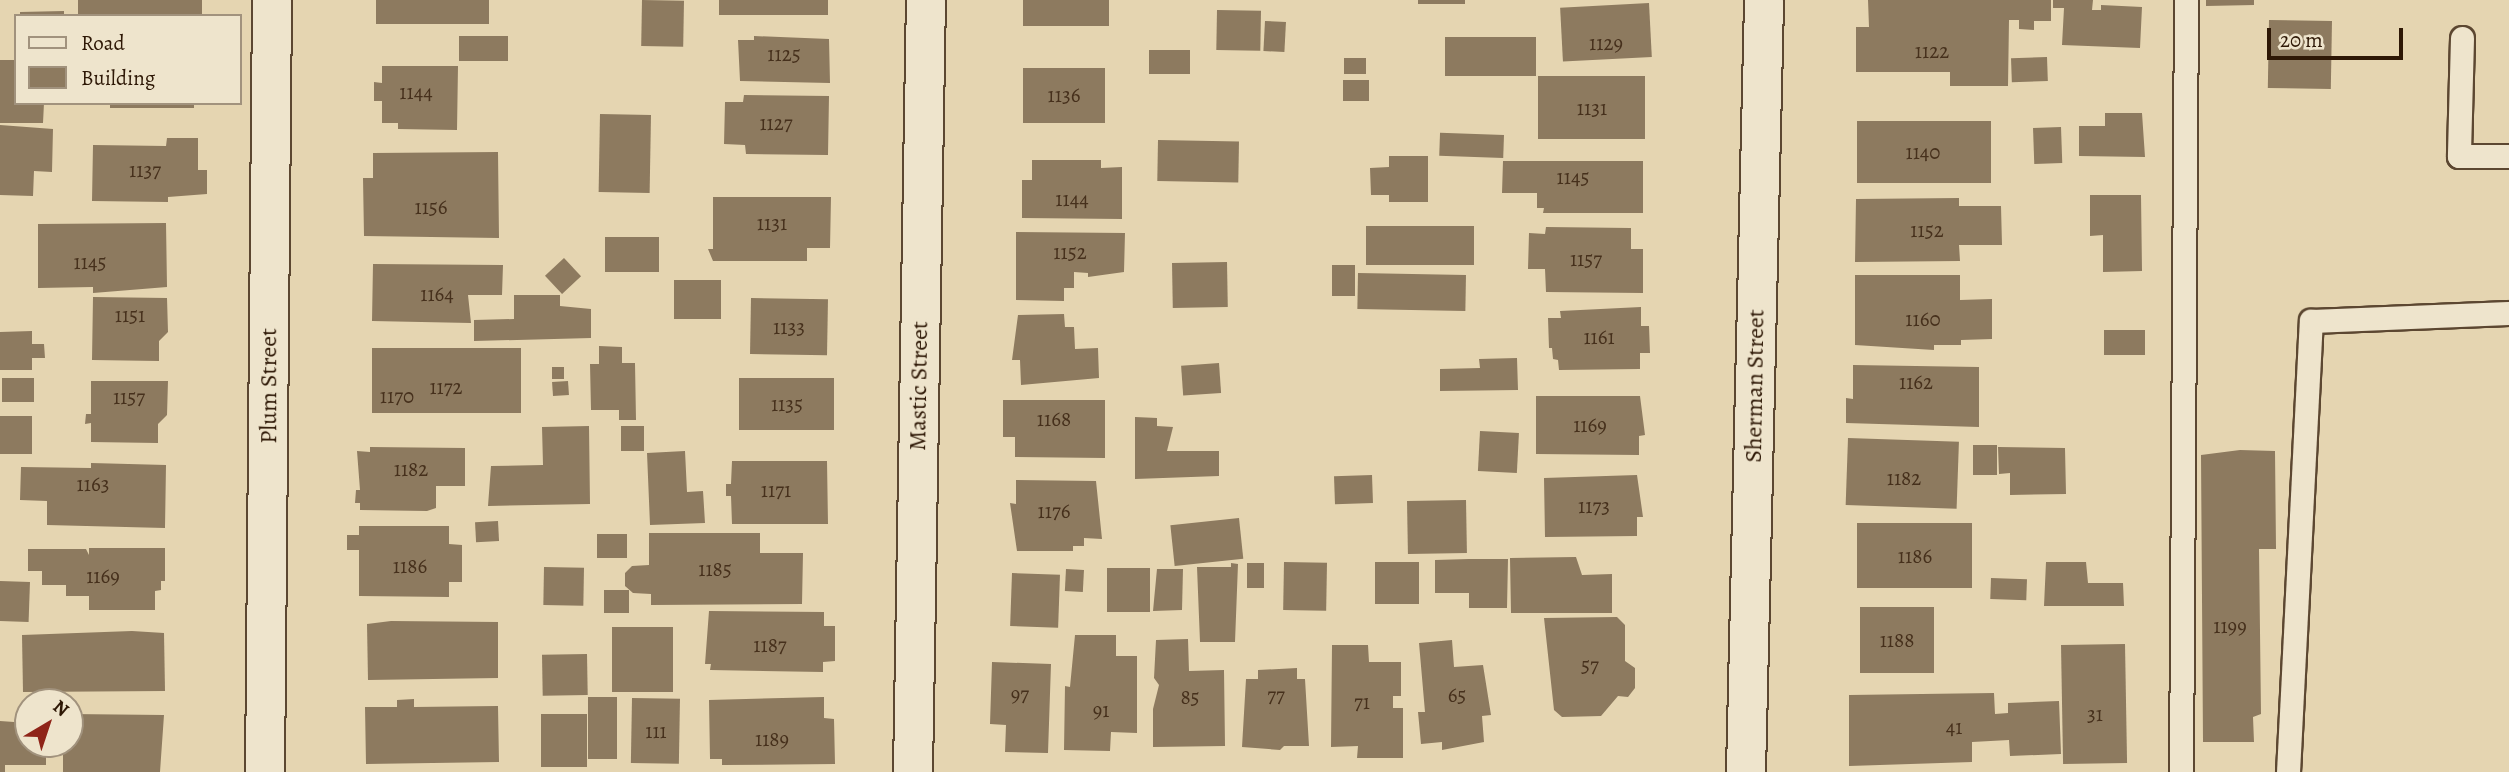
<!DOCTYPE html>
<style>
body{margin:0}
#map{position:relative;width:2509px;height:772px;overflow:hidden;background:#e5d5b1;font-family:Alegreya,serif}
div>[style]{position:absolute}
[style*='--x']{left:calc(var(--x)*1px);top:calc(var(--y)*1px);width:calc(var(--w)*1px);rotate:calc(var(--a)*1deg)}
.building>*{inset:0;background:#8d7a5f;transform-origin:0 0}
.roads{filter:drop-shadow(2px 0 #5c4731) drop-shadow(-2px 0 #5c4731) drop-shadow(0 2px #5c4731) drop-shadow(0 -2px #5c4731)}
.lane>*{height:23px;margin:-11.5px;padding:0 11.5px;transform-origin:11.5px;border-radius:11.5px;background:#eee4cc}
.street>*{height:38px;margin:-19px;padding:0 19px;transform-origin:19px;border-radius:19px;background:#eee4cc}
.secondary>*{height:38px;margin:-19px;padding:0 19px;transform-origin:19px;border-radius:19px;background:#eee4cc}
span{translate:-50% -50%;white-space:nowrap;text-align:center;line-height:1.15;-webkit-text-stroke:5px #eee4cc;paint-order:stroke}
.number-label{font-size:21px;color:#46301c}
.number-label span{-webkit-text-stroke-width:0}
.street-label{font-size:24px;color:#2e1806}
.legend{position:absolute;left:14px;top:14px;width:228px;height:91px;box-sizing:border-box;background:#eee4cc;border:2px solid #a1927d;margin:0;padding:9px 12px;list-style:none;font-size:21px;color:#2e1806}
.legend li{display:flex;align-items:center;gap:14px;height:35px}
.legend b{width:35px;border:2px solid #a1927d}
.north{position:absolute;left:14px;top:688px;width:70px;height:70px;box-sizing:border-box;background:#eee4cc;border:2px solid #a1927d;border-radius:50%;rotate:39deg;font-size:19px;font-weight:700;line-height:28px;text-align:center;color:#2e1806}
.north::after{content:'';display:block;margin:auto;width:24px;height:32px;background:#8f2418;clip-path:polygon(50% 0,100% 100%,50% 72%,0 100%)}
.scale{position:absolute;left:2267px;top:28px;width:136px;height:32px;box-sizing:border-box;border:4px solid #2e1806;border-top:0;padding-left:9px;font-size:21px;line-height:24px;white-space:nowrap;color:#2e1806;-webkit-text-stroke:5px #eee4cc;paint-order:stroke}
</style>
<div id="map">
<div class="building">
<div style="left:78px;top:0;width:124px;height:16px"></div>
<div style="left:376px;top:0;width:113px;height:24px"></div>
<div style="left:642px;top:0;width:42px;height:46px;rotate:1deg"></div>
<div style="left:719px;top:0;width:109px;height:15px"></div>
<div style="left:1023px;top:0;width:86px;height:26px"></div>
<div style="left:1418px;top:0;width:47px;height:4px"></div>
<div style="clip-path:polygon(1868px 0,2051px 0,2051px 21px,2034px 21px,2034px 30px,2019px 29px,2019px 20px,2009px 20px,2008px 86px,1950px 86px,1950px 72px,1856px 72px,1856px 27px,1869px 27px)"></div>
<div style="clip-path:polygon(2053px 0,2093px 0,2092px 10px,2101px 10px,2101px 5px,2142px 7px,2140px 48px,2062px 45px,2064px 8px,2053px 8px)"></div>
<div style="clip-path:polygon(2206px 0,2254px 0,2254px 5px,2206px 6px)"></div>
<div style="left:1649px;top:3px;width:54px;height:89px;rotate:87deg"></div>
<div style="left:1217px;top:10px;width:44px;height:40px;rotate:1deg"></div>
<div style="clip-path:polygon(64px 11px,64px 16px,20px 16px,20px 12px)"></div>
<div style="left:2269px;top:20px;width:63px;height:68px;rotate:1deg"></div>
<div style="left:1265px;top:21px;width:21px;height:30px;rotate:3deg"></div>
<div style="left:459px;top:36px;width:49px;height:25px"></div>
<div style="clip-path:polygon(754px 36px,829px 39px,830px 83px,740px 81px,738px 40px,754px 40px)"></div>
<div style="left:1536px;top:37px;width:39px;height:91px;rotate:90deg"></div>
<div style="left:1149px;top:50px;width:41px;height:24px"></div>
<div style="left:2047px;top:57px;width:24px;height:36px;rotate:88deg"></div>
<div style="left:1344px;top:58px;width:22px;height:16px"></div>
<div style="clip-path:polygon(0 60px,16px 60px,16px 103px,44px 103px,43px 123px,0 123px)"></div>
<div style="clip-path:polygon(382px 66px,458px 66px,457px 130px,398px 129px,398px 123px,382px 123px,382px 101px,374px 101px,374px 82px,382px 83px)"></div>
<div style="left:1023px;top:68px;width:82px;height:55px"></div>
<div style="left:1645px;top:76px;width:63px;height:107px;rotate:90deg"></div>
<div style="left:1343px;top:80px;width:26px;height:21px"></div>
<div style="clip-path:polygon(744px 95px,829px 96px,828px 155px,746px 154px,745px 145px,724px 144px,725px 102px,743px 102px)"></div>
<div style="left:110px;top:103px;width:84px;height:5px"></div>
<div style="clip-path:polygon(2105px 113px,2142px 113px,2145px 157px,2079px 156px,2079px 126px,2105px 126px)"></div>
<div style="left:600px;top:114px;width:51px;height:78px;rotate:1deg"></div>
<div style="left:1857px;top:121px;width:134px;height:62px"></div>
<div style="clip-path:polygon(0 125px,53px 129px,52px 172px,34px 171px,33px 196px,0 195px)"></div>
<div style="left:2061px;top:127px;width:36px;height:28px;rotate:88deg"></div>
<div style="left:1504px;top:135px;width:23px;height:64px;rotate:92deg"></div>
<div style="clip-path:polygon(167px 138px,198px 138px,198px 170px,207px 170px,207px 194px,168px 197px,168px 202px,92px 201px,93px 145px,166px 146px)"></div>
<div style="left:1158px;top:140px;width:81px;height:41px;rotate:1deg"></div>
<div style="clip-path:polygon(498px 152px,499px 238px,364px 236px,363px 178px,373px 178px,373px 153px)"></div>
<div style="clip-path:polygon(1389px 156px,1428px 156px,1428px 202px,1389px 202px,1389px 195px,1371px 195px,1370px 168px,1389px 167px)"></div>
<div style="clip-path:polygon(1032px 160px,1101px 160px,1101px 168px,1122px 167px,1122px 219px,1022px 218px,1022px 180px,1032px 180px)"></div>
<div style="clip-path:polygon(1503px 161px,1643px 161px,1643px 213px,1543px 213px,1544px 208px,1537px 208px,1537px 193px,1502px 193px)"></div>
<div style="clip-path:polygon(2090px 195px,2141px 195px,2142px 271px,2103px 272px,2103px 235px,2090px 236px)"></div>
<div style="clip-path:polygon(713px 197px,831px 197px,830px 248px,807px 248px,807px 261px,713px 261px,708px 249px,713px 249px)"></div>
<div style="clip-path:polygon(1959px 198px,1959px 206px,2001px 206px,2002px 245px,1959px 245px,1960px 261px,1855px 262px,1856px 199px)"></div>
<div style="clip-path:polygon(166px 223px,167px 287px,93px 293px,93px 287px,38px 288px,38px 224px)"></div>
<div style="left:1366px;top:226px;width:108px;height:39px"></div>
<div style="clip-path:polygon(1546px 227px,1631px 228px,1631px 249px,1643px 249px,1643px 293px,1546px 292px,1545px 269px,1528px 269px,1529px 233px,1545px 234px)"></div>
<div style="clip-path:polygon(1016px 232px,1125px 233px,1124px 272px,1088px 277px,1088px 273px,1074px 272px,1074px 288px,1064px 288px,1064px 301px,1016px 300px)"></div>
<div style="left:605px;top:237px;width:54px;height:35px"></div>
<div style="left:564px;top:258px;width:25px;height:26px;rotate:47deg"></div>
<div style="left:1227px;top:262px;width:45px;height:55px;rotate:89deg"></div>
<div style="clip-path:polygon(373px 264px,503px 265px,502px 295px,468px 295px,471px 323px,372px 321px)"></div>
<div style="left:1332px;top:265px;width:23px;height:31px"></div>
<div style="left:1358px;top:273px;width:108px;height:36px;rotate:1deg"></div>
<div style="clip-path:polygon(1855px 275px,1960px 275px,1960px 300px,1992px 299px,1992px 339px,1961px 340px,1961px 345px,1934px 345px,1934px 350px,1855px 345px)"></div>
<div style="left:674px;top:280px;width:47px;height:39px"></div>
<div style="clip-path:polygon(514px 295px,560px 295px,560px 306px,591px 309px,591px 338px,474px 341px,474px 320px,514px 319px)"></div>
<div style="clip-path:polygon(93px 297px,167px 298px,168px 332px,159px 341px,159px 361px,92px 360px)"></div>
<div style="left:751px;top:298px;width:77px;height:56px;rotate:1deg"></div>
<div style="clip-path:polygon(1641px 307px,1641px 326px,1649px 326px,1650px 353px,1640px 353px,1640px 369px,1559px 370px,1558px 360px,1553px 359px,1552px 348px,1549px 348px,1548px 318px,1561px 318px,1560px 311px)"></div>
<div style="clip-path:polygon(1064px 314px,1065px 327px,1074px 327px,1075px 349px,1098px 348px,1099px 378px,1021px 385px,1020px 360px,1012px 360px,1018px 315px)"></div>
<div style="left:2104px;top:330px;width:41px;height:25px"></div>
<div style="clip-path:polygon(32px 331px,32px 344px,44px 344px,45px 358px,32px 358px,32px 370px,0 370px,0 332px)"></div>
<div style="clip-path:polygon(599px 346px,622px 347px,622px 363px,635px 363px,636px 420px,619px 420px,619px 410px,591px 410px,590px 364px,599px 364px)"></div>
<div style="left:521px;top:348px;width:65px;height:149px;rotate:90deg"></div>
<div style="clip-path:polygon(1517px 358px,1518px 390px,1440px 391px,1440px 369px,1480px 368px,1479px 359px)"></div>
<div style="left:1219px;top:363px;width:30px;height:38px;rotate:86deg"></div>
<div style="clip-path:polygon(1853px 365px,1979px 367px,1979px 427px,1846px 423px,1846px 398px,1853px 399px)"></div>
<div style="left:552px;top:367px;width:12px;height:12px"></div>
<div style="left:2px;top:378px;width:32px;height:24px"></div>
<div style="left:739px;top:378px;width:95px;height:52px"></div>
<div style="clip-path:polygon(91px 381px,168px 381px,167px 415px,158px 424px,158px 443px,91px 442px,91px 423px,85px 424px,86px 414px,91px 414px)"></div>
<div style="left:568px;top:381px;width:14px;height:16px;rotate:86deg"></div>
<div style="clip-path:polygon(1536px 396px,1640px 396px,1645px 435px,1639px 436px,1639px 455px,1536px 454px)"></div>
<div style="clip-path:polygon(1003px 400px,1105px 400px,1105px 458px,1015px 457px,1015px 437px,1003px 437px)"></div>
<div style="left:0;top:416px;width:32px;height:38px"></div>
<div style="clip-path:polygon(1135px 417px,1157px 418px,1157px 426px,1173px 427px,1167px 451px,1219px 451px,1219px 476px,1135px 479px)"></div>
<div style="clip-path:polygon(589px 426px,590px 504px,488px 506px,491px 466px,543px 465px,542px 427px)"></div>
<div style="left:621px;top:426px;width:23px;height:25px"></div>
<div style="left:1480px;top:431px;width:39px;height:40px;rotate:3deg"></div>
<div style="left:1848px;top:438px;width:111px;height:67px;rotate:2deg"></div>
<div style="left:1997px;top:445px;width:30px;height:24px;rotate:90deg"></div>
<div style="clip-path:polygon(370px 447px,465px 448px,465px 486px,436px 486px,436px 508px,427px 511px,360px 510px,360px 503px,355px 503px,356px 490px,360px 490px,357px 451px,370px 452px)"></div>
<div style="clip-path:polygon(1998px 447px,2065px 448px,2066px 494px,2010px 495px,2010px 473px,1999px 474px)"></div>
<div style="clip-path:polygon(2240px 450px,2275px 451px,2276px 549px,2259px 549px,2261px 714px,2253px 717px,2254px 742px,2203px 742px,2201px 455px)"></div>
<div style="clip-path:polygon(685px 451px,687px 492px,703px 491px,705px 523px,650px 525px,647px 453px)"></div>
<div style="clip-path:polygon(732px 461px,827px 461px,828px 524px,732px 524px,731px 496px,726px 496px,726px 484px,731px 484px)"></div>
<div style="clip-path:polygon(91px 463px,166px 465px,165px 528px,47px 525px,47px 501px,20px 500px,21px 467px,91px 468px)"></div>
<div style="left:1372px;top:475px;width:28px;height:38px;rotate:88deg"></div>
<div style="clip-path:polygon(1637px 475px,1643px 517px,1637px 517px,1637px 536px,1545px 537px,1544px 478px)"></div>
<div style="clip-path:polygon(1016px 480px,1096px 481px,1102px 539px,1084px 538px,1084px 546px,1073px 546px,1073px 551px,1017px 551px,1010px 503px,1016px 504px)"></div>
<div style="left:1466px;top:500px;width:53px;height:59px;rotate:89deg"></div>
<div style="left:1239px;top:518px;width:41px;height:69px;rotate:84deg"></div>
<div style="left:498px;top:521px;width:20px;height:23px;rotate:87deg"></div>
<div style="left:1857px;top:523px;width:115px;height:65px"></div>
<div style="clip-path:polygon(359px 526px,449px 526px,449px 544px,462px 545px,462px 582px,449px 582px,449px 597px,359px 596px,359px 550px,347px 550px,347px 535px,359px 535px)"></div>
<div style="clip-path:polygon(649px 533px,760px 533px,760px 553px,803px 553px,802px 604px,651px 605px,651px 594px,633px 593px,625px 586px,625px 573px,632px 566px,649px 565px)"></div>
<div style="left:597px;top:534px;width:30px;height:24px"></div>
<div style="clip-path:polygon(89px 548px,165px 548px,165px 581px,161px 581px,161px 590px,155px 591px,155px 610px,89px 610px,89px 596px,66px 596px,66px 585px,42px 585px,42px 571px,28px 571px,28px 549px,86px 549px,89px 555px)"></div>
<div style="clip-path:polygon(1576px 557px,1582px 575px,1612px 574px,1612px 613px,1511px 613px,1510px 558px)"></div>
<div style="clip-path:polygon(1469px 559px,1508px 559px,1507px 608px,1469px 608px,1469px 593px,1435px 593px,1435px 560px)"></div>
<div style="left:1284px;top:562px;width:43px;height:48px;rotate:1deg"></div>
<div style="left:1375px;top:562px;width:44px;height:42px"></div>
<div style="clip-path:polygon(2046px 562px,2086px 562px,2088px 583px,2123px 583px,2124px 606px,2044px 606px)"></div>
<div style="clip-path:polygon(1231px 563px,1238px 564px,1235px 642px,1200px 642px,1197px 567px,1231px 567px)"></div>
<div style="left:1247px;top:563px;width:17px;height:25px"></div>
<div style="left:544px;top:567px;width:40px;height:38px;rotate:1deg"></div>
<div style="left:1107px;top:568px;width:43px;height:44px"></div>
<div style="left:1066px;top:569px;width:18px;height:22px;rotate:3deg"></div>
<div style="clip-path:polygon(1157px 569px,1183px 569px,1182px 610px,1153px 611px)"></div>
<div style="left:1012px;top:573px;width:48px;height:53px;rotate:2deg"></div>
<div style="left:1991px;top:578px;width:36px;height:21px;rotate:2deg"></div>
<div style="left:0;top:581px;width:30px;height:40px;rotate:2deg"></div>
<div style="left:604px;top:590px;width:25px;height:23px"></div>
<div style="left:1860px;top:607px;width:74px;height:66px"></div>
<div style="clip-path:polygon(709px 611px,824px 612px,824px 626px,835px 626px,835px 661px,823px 662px,823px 672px,710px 670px,711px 664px,705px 664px)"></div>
<div style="clip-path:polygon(1617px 617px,1625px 625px,1625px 661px,1635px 668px,1635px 688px,1628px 697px,1618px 696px,1601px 716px,1562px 717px,1554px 710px,1544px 618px)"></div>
<div style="clip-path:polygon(391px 621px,498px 622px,498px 678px,368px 680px,367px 624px)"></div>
<div style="left:612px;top:627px;width:61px;height:65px"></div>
<div style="clip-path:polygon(132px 631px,164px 633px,165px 691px,23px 692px,22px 635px)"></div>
<div style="clip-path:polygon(1075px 635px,1116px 635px,1116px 656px,1137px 656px,1137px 733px,1111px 732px,1110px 751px,1064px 750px,1065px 686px,1070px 687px)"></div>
<div style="clip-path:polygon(1188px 639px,1189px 671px,1224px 670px,1225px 746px,1153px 747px,1153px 709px,1159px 685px,1154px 678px,1156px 640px)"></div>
<div style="clip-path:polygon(1452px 640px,1454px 667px,1483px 665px,1491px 715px,1482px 716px,1484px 742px,1442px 750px,1442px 742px,1421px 744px,1418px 712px,1425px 712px,1419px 643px)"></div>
<div style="left:2125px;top:644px;width:119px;height:64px;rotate:89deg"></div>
<div style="clip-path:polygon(1332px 645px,1368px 645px,1369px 662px,1401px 662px,1401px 696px,1393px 696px,1393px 708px,1403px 708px,1403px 758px,1357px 758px,1358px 746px,1331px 747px)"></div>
<div style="left:587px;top:654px;width:41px;height:45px;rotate:89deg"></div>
<div style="clip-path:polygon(992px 662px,1051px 664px,1048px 753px,1005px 752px,1006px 725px,990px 724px)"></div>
<div style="clip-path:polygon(1297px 668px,1297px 679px,1305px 679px,1309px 746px,1284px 746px,1280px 750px,1242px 747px,1246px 679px,1258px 679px,1258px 670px)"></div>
<div style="clip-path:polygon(1994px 693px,1995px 714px,2008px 713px,2008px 703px,2059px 701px,2061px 754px,2010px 756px,2009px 740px,1972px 742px,1972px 762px,1849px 766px,1849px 695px)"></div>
<div style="left:617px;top:697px;width:62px;height:29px;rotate:90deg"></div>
<div style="clip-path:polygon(824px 697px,824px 718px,834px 719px,835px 764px,722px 765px,722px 759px,710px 759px,709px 700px)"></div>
<div style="left:632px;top:698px;width:48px;height:65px;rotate:1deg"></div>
<div style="clip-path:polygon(414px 699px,414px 707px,498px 706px,499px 762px,366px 764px,365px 707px,397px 707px,397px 700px)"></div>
<div style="clip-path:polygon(70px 714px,164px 715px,160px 772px,63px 772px,63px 754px,46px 754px,46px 765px,5px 765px,5px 772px,0 772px,0 721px,28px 723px,28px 744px,70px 744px)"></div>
<div style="left:541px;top:714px;width:46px;height:53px"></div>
</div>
<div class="roads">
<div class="lane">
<div style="--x:2462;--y:38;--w:118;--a:91.5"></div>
<div style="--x:2459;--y:156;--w:50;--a:0"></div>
<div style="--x:2181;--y:772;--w:772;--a:-89.63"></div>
<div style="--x:2288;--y:772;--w:452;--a:-87.1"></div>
<div style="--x:2311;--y:321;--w:198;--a:-2.3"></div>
</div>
<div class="street">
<div style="--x:913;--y:772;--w:772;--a:-89.04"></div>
<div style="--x:1746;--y:772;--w:772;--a:-88.66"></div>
</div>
<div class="secondary">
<div style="--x:265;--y:772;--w:772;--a:-89.48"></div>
</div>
</div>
<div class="number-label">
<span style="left:1606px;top:43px">1129</span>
<span style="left:1932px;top:51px">1122</span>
<span style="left:784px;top:54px">1125</span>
<span style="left:416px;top:92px">1144</span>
<span style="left:1064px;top:95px">1136</span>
<span style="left:1592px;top:108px">1131</span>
<span style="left:776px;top:123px">1127</span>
<span style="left:1923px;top:152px">1140</span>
<span style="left:145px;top:170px">1137</span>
<span style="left:1573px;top:177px">1145</span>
<span style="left:1072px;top:199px">1144</span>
<span style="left:431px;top:207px">1156</span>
<span style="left:772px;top:223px">1131</span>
<span style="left:1927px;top:230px">1152</span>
<span style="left:1070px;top:252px">1152</span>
<span style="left:1586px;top:259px">1157</span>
<span style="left:90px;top:262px">1145</span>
<span style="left:437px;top:294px">1164</span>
<span style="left:130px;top:315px">1151</span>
<span style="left:1923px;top:319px">1160</span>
<span style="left:789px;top:327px">1133</span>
<span style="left:1599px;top:337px">1161</span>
<span style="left:1916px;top:382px">1162</span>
<span style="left:446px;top:387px">1172</span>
<span style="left:397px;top:396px">1170</span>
<span style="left:129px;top:397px">1157</span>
<span style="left:787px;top:404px">1135</span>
<span style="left:1054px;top:419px">1168</span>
<span style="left:1590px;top:425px">1169</span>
<span style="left:411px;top:469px">1182</span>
<span style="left:1904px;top:478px">1182</span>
<span style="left:93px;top:484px">1163</span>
<span style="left:776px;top:490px">1171</span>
<span style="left:1594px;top:506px">1173</span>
<span style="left:1054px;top:511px">1176</span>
<span style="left:1915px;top:556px">1186</span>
<span style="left:410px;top:566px">1186</span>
<span style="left:715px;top:569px">1185</span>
<span style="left:103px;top:576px">1169</span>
<span style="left:2230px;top:626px">1199</span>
<span style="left:1897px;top:640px">1188</span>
<span style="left:770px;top:645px">1187</span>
<span style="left:1590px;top:665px">57</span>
<span style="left:1020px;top:694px">97</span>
<span style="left:1276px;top:695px">77</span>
<span style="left:1457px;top:695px">65</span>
<span style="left:1190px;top:697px">85</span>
<span style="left:1362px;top:702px">71</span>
<span style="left:1101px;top:710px">91</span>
<span style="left:2095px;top:714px">31</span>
<span style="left:1954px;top:727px">41</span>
<span style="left:656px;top:731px">111</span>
<span style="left:772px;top:739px">1189</span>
</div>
<div class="street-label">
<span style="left:269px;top:386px;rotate:-90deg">Plum Street</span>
<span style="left:919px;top:386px;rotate:-89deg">Mastic Street</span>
<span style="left:1755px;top:386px;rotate:-89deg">Sherman Street</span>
</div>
<ul class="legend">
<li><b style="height:9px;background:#eee4cc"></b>Road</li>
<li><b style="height:19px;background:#8d7a5f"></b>Building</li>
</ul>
<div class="north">N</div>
<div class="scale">20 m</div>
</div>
